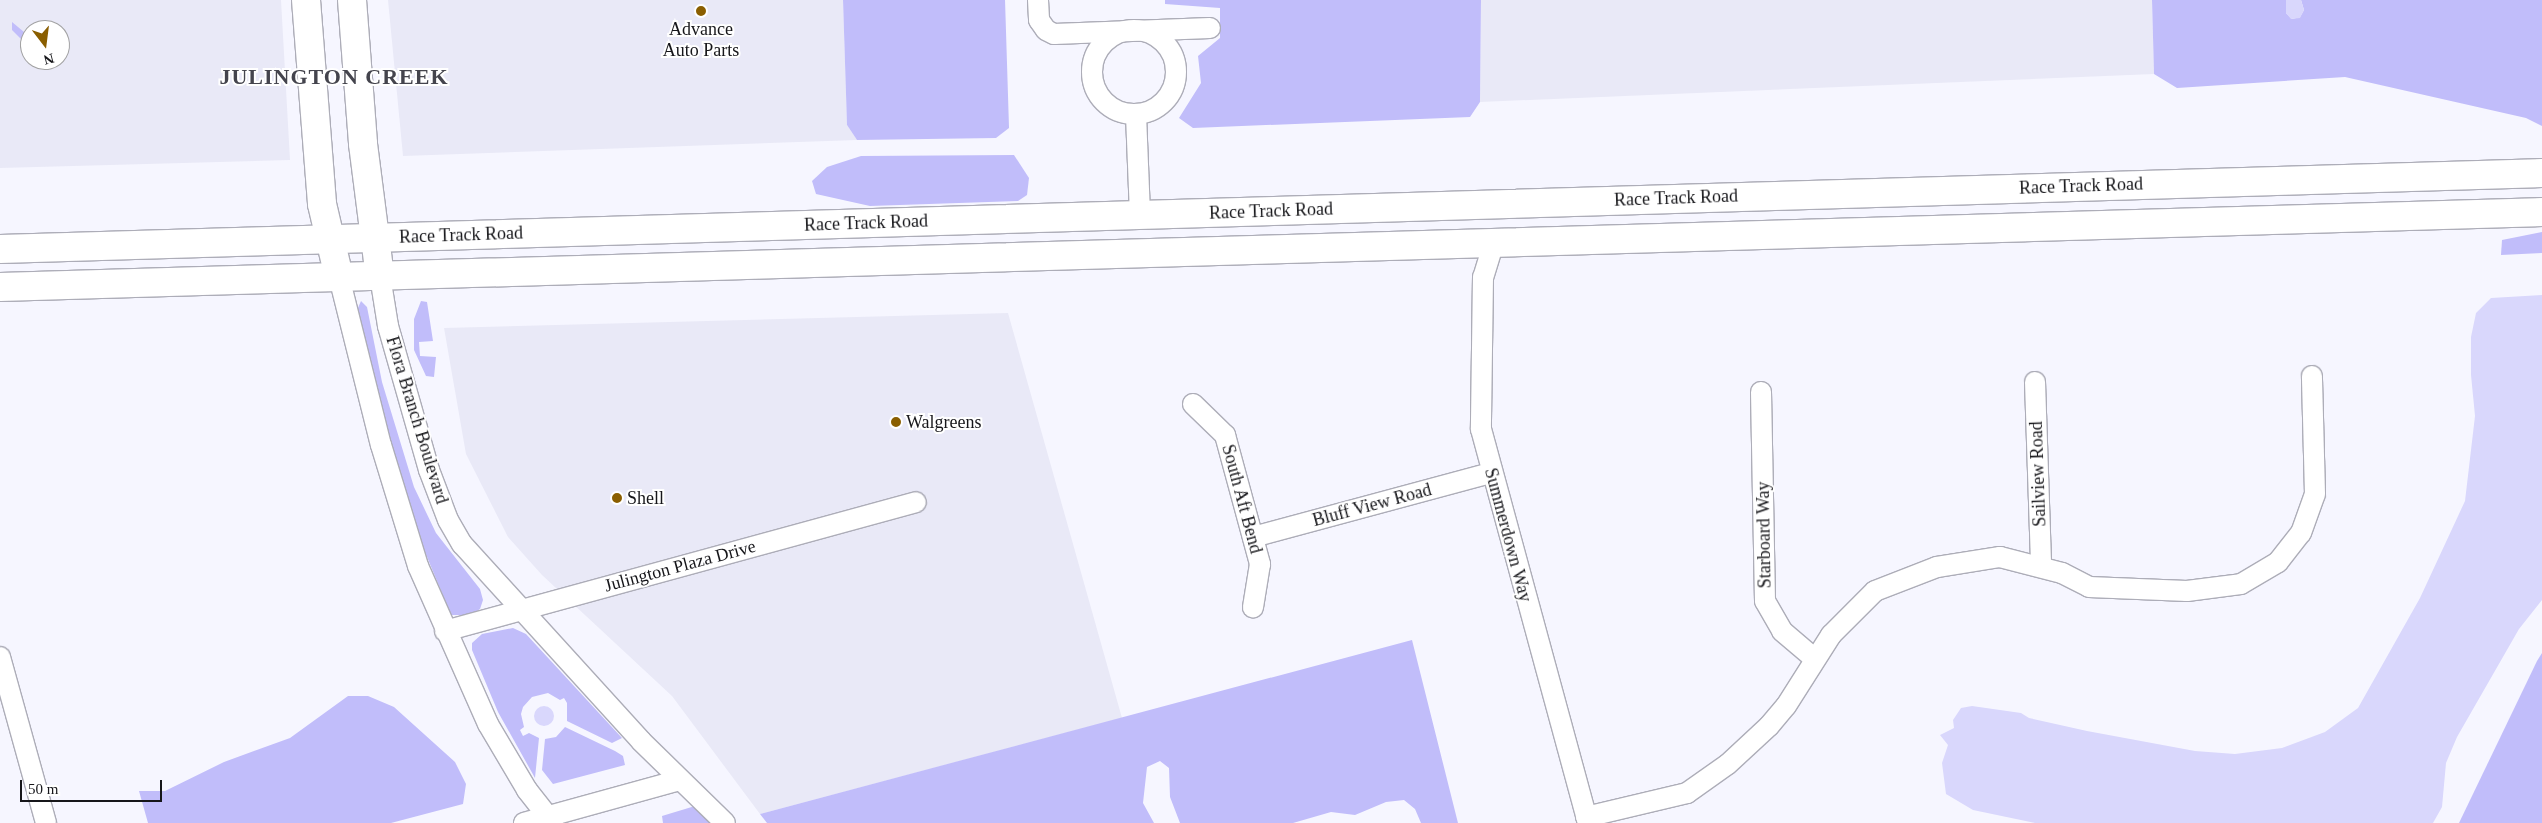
<!DOCTYPE html>
<style>
body{margin:0}
#map{position:relative;width:2542px;height:823px;overflow:hidden;background:#f6f6ff;font-family:Georgia,serif}
div>[style]{position:absolute}
[style*='--x']{left:calc(var(--x)*1px);top:calc(var(--y)*1px);width:calc(var(--w)*1px);rotate:calc(var(--a)*1deg)}
.built>*{inset:0;background:#e9e9f7}
.green>*{inset:0;background:#c1bdfa}
.water>*{inset:0;background:#d9d7fc}
.round{border-radius:50%}
.roads{filter:drop-shadow(1px 0 #adadb8) drop-shadow(-1px 0 #adadb8) drop-shadow(0 1px #adadb8) drop-shadow(0 -1px #adadb8)}
.street>*{height:20px;margin:-10px;padding:0 10px;transform-origin:10px;border-radius:10px;background:#fff}
.street>.ring{margin:-10px;padding:0;box-sizing:content-box;background:none;border:20px solid #fff;border-radius:50%}
.secondary>*{height:28px;margin:-14px;padding:0 14px;transform-origin:14px;border-radius:14px;background:#fff}
.primary>*{height:28px;margin:-14px;padding:0 14px;transform-origin:14px;border-radius:14px;background:#fff}
.dots>*{width:14px;height:14px;translate:-50% -50%;box-sizing:border-box;border:2px solid #fff;border-radius:50%}
span{translate:-50% -50%;white-space:nowrap;text-align:center;line-height:1.15;-webkit-text-stroke:4px #fff;paint-order:stroke}
.poi-label{font-size:18px;color:#16161a}
.left{translate:0 -50%;text-align:left}
.street-label{font-size:18px;color:#16161a}
.district-label{font-size:22px;color:#44444d;font-weight:700;letter-spacing:1px}
.north{position:absolute;left:20px;top:20px;width:50px;height:50px;box-sizing:border-box;background:#fff;border:1px solid #a2a2a3;border-radius:50%;rotate:165deg;font-size:14px;font-weight:700;line-height:20px;text-align:center;color:#16161a}
.north::after{content:'';display:block;margin:auto;width:18px;height:22px;background:#8a5e00;clip-path:polygon(50% 0,100% 100%,50% 72%,0 100%)}
.scale{position:absolute;left:20px;top:780px;width:142px;height:22px;box-sizing:border-box;border:2px solid #16161a;border-top:0;padding-left:6px;font-size:15px;line-height:18px;white-space:nowrap;color:#16161a;-webkit-text-stroke:4px #fff;paint-order:stroke}
</style>
<div id="map">
<div class="built">
<div style="clip-path:polygon(evenodd,0 0,281px 0,290px 160px,0 168px,0 0,30px 30px,60px 30px,60px 60px,30px 60px,30px 30px)"></div>
<div style="clip-path:polygon(388px 0,843px 0,847px 125px,857px 140px,403px 156px)"></div>
<div style="clip-path:polygon(1481px 0,2152px 0,2154px 74px,1480px 102px)"></div>
<div style="clip-path:polygon(1008px 313px,1122px 718px,760px 814px,672px 696px,542px 575px,508px 537px,466px 454px,444px 328px)"></div>
</div>
<div class="green">
<div style="clip-path:polygon(843px 0,1005px 0,1009px 128px,996px 138px,857px 140px,847px 125px)"></div>
<div style="clip-path:polygon(1165px 0,1481px 0,1480px 102px,1470px 117px,1193px 128px,1179px 118px,1201px 83px,1198px 56px,1220px 38px,1220px 8px,1165px 4px)"></div>
<div style="clip-path:polygon(2152px 0,2286px 0,2286px 13px,2292px 19px,2300px 17px,2304px 10px,2301px 0,2542px 0,2542px 126px,2526px 118px,2345px 77px,2177px 88px,2154px 74px)"></div>
<div style="clip-path:polygon(12px 22px,30px 37px,30px 48px,12px 30px)"></div>
<div style="clip-path:polygon(1014px 155px,1029px 178px,1027px 195px,1018px 201px,870px 206px,816px 194px,812px 181px,827px 167px,861px 156px)"></div>
<div style="clip-path:polygon(2542px 232px,2542px 253px,2501px 255px,2502px 240px)"></div>
<div style="clip-path:polygon(361px 301px,367px 307px,382px 382px,414px 487px,436px 533px,480px 589px,483px 600px,480px 609px,471px 615px,451px 615px,420px 540px,389px 440px,357px 310px)"></div>
<div style="clip-path:polygon(421px 301px,427px 302px,433px 341px,419px 342px,420px 356px,436px 357px,434px 377px,426px 376px,414px 350px,414px 319px)"></div>
<div style="clip-path:polygon(513px 628px,526px 634px,622px 738px,612px 743px,567px 721px,567px 703px,564px 698px,560px 700px,548px 693px,532px 697px,523px 707px,521px 714px,524px 727px,520px 730px,523px 736px,529px 733px,539px 738px,535px 778px,498px 712px,472px 650px,472px 643px,482px 634px)"></div>
<div style="clip-path:polygon(1412px 640px,1458px 823px,1421px 823px,1415px 809px,1404px 800px,1386px 802px,1355px 815px,1331px 812px,1293px 823px,1180px 823px,1170px 797px,1169px 768px,1160px 761px,1147px 767px,1143px 803px,1154px 823px,767px 823px,760px 814px)"></div>
<div style="clip-path:polygon(2542px 653px,2542px 823px,2459px 823px,2537px 661px)"></div>
<div style="clip-path:polygon(348px 696px,368px 696px,394px 707px,455px 762px,466px 784px,463px 804px,391px 823px,148px 823px,139px 791px,165px 791px,224px 762px,290px 738px)"></div>
<div style="clip-path:polygon(565px 727px,615px 751px,623px 756px,625px 765px,553px 784px,542px 770px,545px 739px,556px 737px)"></div>
<div style="clip-path:polygon(695px 806px,712px 823px,663px 823px,662px 816px)"></div>
</div>
<div class="water">
<div style="clip-path:polygon(2286px 0,2301px 0,2304px 10px,2300px 18px,2291px 19px,2286px 13px)"></div>
<div style="clip-path:polygon(2542px 295px,2542px 600px,2519px 629px,2457px 737px,2446px 763px,2442px 807px,2433px 823px,2035px 823px,1973px 810px,1946px 794px,1942px 763px,1948px 745px,1940px 735px,1954px 728px,1953px 720px,1961px 708px,1972px 706px,2021px 713px,2029px 718px,2087px 731px,2195px 751px,2235px 754px,2282px 748px,2325px 732px,2358px 708px,2420px 598px,2465px 501px,2475px 416px,2471px 375px,2471px 337px,2476px 313px,2491px 298px)"></div>
<div class="round" style="left:534px;top:706px;width:20px;height:20px"></div>
</div>
<div class="roads">
<div class="street">
<div style="--x:1038;--y:0;--w:20;--a:87"></div>
<div style="--x:1039;--y:20;--w:12;--a:55"></div>
<div style="--x:1046;--y:30;--w:9;--a:27"></div>
<div style="--x:1054;--y:34;--w:156;--a:-2.2"></div>
<div class="ring" style="left:1092px;top:30px;width:64px;height:64px"></div>
<div style="--x:1136;--y:115;--w:100;--a:87.7"></div>
<div style="--x:1494;--y:242;--w:37;--a:107"></div>
<div style="--x:1483;--y:277;--w:152;--a:90.8"></div>
<div style="--x:1481;--y:429;--w:408;--a:74.8"></div>
<div style="--x:380;--y:276;--w:51;--a:80.9"></div>
<div style="--x:388;--y:326;--w:150;--a:74.1"></div>
<div style="--x:429;--y:470;--w:53;--a:69.2"></div>
<div style="--x:448;--y:520;--w:28;--a:60"></div>
<div style="--x:462;--y:544;--w:266;--a:47.7"></div>
<div style="--x:641;--y:741;--w:117;--a:44.3"></div>
<div style="--x:339;--y:277;--w:173;--a:76"></div>
<div style="--x:381;--y:445;--w:127;--a:73"></div>
<div style="--x:418;--y:566;--w:173;--a:66.1"></div>
<div style="--x:488;--y:724;--w:77;--a:59.4"></div>
<div style="--x:527;--y:790;--w:42;--a:51.8"></div>
<div style="--x:2035;--y:382;--w:184;--a:88.1"></div>
<div style="--x:1761;--y:392;--w:209;--a:88.9"></div>
<div style="--x:1765;--y:601;--w:34;--a:60"></div>
<div style="--x:1782;--y:631;--w:43;--a:40.3"></div>
<div style="--x:1193;--y:404;--w:45;--a:44.1"></div>
<div style="--x:1225;--y:435;--w:134;--a:74.8"></div>
<div style="--x:1260;--y:564;--w:44;--a:99.2"></div>
<div style="--x:1253;--y:537;--w:246;--a:-15.1"></div>
<div style="--x:445;--y:631;--w:488;--a:-15.3"></div>
<div style="--x:0;--y:657;--w:172;--a:74.5"></div>
<div style="--x:1586;--y:817;--w:104;--a:-13.4"></div>
<div style="--x:1687;--y:793;--w:50;--a:-35.3"></div>
<div style="--x:1728;--y:764;--w:56;--a:-42.8"></div>
<div style="--x:1769;--y:726;--w:26;--a:-50"></div>
<div style="--x:1786;--y:706;--w:84;--a:-57.6"></div>
<div style="--x:1831;--y:635;--w:62;--a:-45"></div>
<div style="--x:1875;--y:591;--w:66;--a:-21.2"></div>
<div style="--x:1937;--y:567;--w:64;--a:-9"></div>
<div style="--x:2000;--y:557;--w:64;--a:14.5"></div>
<div style="--x:2062;--y:573;--w:30;--a:27"></div>
<div style="--x:2089;--y:587;--w:98;--a:2.3"></div>
<div style="--x:2187;--y:591;--w:54;--a:-7.4"></div>
<div style="--x:2241;--y:584;--w:43;--a:-30.7"></div>
<div style="--x:2278;--y:562;--w:37;--a:-52"></div>
<div style="--x:2301;--y:533;--w:41;--a:-70.3"></div>
<div style="--x:2315;--y:494;--w:118;--a:-91.5"></div>
<div style="--x:524;--y:823;--w:162;--a:-15.4"></div>
</div>
<div class="secondary">
<div style="--x:306;--y:0;--w:205;--a:85.5"></div>
<div style="--x:322;--y:204;--w:75;--a:76.9"></div>
<div style="--x:352;--y:0;--w:144;--a:85.6"></div>
<div style="--x:363;--y:144;--w:133;--a:82.7"></div>
</div>
<div class="primary">
<div style="--x:0;--y:249;--w:2543;--a:-1.71"></div>
<div style="--x:0;--y:287;--w:2543;--a:-1.69"></div>
</div>
</div>
<div class="dots">
<div style="left:701px;top:11px;background:#8a5e00"></div>
<div style="left:896px;top:422px;background:#8a5e00"></div>
<div style="left:617px;top:498px;background:#8a5e00"></div>
</div>
<div class="poi-label">
<span style="left:701px;top:40px">Advance<br>Auto Parts</span>
<span class="left" style="left:906px;top:422px">Walgreens</span>
<span class="left" style="left:627px;top:498px">Shell</span>
</div>
<div class="street-label">
<span style="left:2081px;top:186px;rotate:-2deg">Race Track Road</span>
<span style="left:1676px;top:198px;rotate:-2deg">Race Track Road</span>
<span style="left:1271px;top:211px;rotate:-2deg">Race Track Road</span>
<span style="left:866px;top:223px;rotate:-2deg">Race Track Road</span>
<span style="left:461px;top:235px;rotate:-2deg">Race Track Road</span>
<span style="left:417px;top:420px;rotate:73deg">Flora Branch Boulevard</span>
<span style="left:2038px;top:474px;rotate:-92deg">Sailview Road</span>
<span style="left:1242px;top:499px;rotate:75deg">South Aft Bend</span>
<span style="left:1372px;top:505px;rotate:-15deg">Bluff View Road</span>
<span style="left:1508px;top:535px;rotate:75deg">Summerdown Way</span>
<span style="left:1764px;top:535px;rotate:-91deg">Starboard Way</span>
<span style="left:680px;top:566px;rotate:-15deg">Julington Plaza Drive</span>
</div>
<div class="district-label">
<span style="left:334px;top:77px">JULINGTON CREEK</span>
</div>
<div class="north">N</div>
<div class="scale">50 m</div>
</div>
